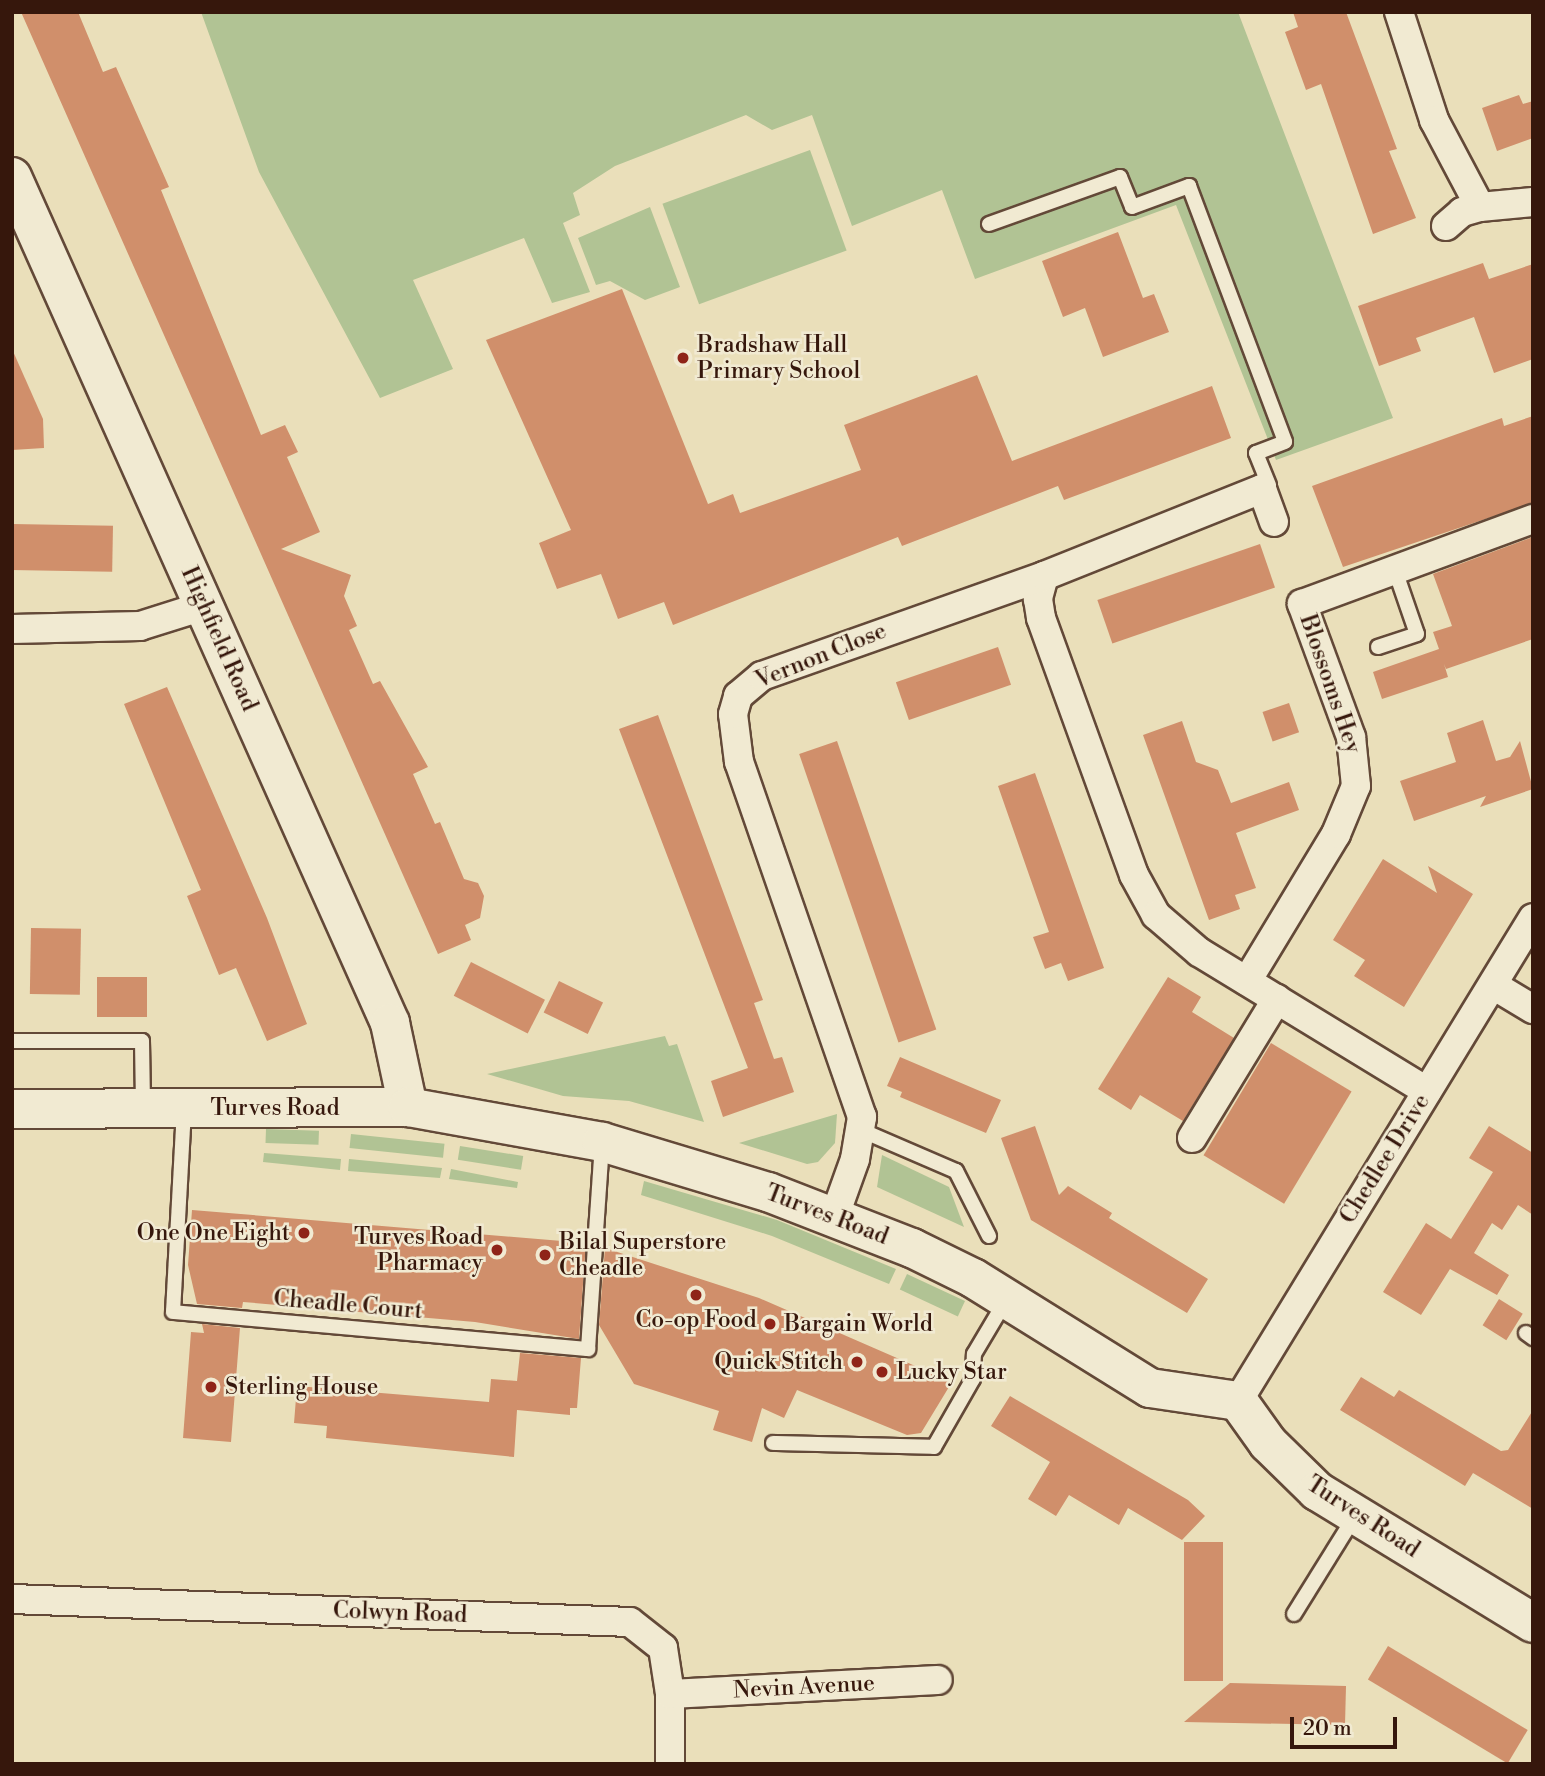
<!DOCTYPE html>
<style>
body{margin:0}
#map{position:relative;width:1545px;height:1776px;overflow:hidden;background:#eadfba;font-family:"Libre Bodoni",serif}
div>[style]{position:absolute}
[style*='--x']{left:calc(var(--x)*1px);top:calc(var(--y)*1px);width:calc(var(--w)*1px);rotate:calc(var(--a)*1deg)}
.green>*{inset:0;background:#b1c394;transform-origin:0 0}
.building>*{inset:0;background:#d08f6b;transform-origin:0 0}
.roads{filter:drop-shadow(2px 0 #634938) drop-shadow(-2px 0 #634938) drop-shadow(0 2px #634938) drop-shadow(0 -2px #634938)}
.lane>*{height:14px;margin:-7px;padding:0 7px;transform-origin:7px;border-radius:7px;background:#f1ead2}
.street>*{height:28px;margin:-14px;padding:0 14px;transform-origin:14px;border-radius:14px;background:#f1ead2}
.secondary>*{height:38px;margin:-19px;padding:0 19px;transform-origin:19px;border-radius:19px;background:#f1ead2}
.dots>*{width:19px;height:19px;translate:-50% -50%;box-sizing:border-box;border:4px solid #f1ead2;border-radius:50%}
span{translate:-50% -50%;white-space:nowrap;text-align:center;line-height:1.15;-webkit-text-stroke:5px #f1ead2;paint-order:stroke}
.poi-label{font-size:23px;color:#36170c}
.left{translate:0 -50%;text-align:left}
.right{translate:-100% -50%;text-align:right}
.street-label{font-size:23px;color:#36170c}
.frame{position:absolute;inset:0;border:14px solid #36170c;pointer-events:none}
.scale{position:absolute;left:1290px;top:1717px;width:107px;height:32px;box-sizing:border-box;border:4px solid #36170c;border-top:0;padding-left:9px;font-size:21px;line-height:24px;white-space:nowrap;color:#36170c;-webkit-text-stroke:5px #f1ead2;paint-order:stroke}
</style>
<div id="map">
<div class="green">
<div style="clip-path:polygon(201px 12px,1238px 12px,1393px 418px,1276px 460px,1176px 205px,975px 279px,942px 190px,852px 226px,812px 115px,772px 130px,746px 115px,615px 166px,573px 193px,580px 215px,563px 223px,590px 292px,552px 303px,524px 238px,413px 280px,453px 369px,380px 398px,259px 172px)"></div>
<div style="left:810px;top:150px;width:107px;height:157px;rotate:70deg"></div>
<div style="clip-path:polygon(650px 207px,680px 287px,645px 300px,610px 281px,596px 285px,578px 238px)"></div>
<div style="clip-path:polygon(665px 1036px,669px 1046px,677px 1044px,704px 1122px,629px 1101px,563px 1096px,487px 1074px)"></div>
<div style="clip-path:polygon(837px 1114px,835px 1143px,818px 1162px,807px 1164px,739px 1143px)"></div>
<div style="left:266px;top:1129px;width:53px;height:14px;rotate:2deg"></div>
<div style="left:351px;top:1134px;width:94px;height:14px;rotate:6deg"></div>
<div style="left:460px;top:1146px;width:64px;height:14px;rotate:9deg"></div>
<div style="clip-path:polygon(264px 1153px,341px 1159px,340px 1170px,263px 1162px)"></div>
<div style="clip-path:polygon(882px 1155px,949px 1187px,964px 1227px,877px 1187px)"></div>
<div style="clip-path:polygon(349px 1159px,442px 1168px,440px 1178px,348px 1171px)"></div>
<div style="clip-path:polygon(451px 1169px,518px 1182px,517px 1188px,449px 1179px)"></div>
<div style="clip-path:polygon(644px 1181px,777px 1220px,896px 1269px,889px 1284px,772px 1236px,641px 1195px)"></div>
<div style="left:907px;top:1274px;width:64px;height:17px;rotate:25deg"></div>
</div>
<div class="building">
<div style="clip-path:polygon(21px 12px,78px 12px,103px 72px,116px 67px,169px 187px,161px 190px,261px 435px,285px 425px,298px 452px,287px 457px,320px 532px,281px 549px,351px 575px,344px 596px,357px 626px,349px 630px,373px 684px,380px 681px,428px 767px,413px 774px,435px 824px,440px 822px,464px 879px,478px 883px,484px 896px,480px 918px,465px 925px,471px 940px,438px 954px)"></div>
<div style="clip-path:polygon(1293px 12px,1346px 12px,1397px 149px,1389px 151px,1416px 218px,1373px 234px,1321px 84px,1306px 90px,1285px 32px,1298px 27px)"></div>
<div style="clip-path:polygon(1519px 95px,1523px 104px,1533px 101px,1533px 138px,1497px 151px,1482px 108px)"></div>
<div style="clip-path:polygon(1118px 232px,1143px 298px,1154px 294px,1169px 332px,1103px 357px,1085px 308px,1063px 317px,1042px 261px)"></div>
<div style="clip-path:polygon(1483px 263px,1489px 279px,1533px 264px,1533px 359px,1494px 373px,1474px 317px,1416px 338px,1421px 351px,1379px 366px,1358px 306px)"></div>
<div style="clip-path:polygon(622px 289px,708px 504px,733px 494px,740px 513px,861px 470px,844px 425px,977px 375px,1012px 461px,1212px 386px,1231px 438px,1064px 500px,1058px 486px,902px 546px,898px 537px,673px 625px,664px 602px,618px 619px,601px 574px,557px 589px,539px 543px,571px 530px,486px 340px)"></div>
<div style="clip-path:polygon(12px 349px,43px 419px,44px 448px,12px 450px)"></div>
<div style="clip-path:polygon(1533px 416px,1533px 503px,1343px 567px,1312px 486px,1502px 418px,1504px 426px)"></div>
<div style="left:12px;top:524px;width:101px;height:46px;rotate:1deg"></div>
<div style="clip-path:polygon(1533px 537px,1533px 639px,1446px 669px,1444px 664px,1448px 677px,1382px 699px,1373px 672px,1439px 649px,1433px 632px,1452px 626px,1433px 574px)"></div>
<div style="left:1260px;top:544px;width:46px;height:172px;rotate:71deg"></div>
<div style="left:998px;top:647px;width:40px;height:108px;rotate:71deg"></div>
<div style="clip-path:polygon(167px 687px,267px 918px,307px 1024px,267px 1041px,236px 968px,219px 975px,187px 896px,201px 890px,124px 704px)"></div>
<div style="left:1289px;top:703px;width:31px;height:28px;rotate:71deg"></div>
<div style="clip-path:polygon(658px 715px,763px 1000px,754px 1003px,774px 1059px,782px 1057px,794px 1092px,723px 1117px,711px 1081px,748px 1068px,619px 729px)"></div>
<div style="clip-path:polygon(1483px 720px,1496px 761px,1510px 757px,1520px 741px,1533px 789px,1480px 807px,1486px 796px,1414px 821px,1400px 781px,1456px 762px,1447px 733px)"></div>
<div style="clip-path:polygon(1182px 721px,1196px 762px,1218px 770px,1231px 803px,1289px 782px,1299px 810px,1236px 833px,1256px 888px,1235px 895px,1240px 909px,1209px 920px,1143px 735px)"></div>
<div style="left:837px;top:741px;width:305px;height:40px;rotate:71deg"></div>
<div style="clip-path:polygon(1035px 773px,1104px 968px,1068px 981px,1061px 963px,1045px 969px,1033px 937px,1049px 932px,998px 786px)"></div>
<div style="clip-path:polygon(1383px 859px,1437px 893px,1428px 866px,1473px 894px,1404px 1007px,1354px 976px,1365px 960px,1333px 940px)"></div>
<div style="left:31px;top:928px;width:50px;height:66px;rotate:1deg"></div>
<div style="left:471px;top:962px;width:83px;height:38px;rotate:27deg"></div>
<div style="left:97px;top:977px;width:50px;height:40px"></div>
<div style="clip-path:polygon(1168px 977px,1201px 997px,1192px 1012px,1234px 1038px,1183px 1121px,1140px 1095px,1131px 1110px,1098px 1089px)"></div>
<div style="left:559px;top:981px;width:49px;height:35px;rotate:26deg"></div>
<div style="left:1271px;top:1043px;width:94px;height:131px;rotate:31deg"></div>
<div style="clip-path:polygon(900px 1057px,1001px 1100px,986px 1133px,900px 1097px,902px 1092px,887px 1086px)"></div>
<div style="clip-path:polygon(1035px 1126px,1059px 1195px,1068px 1186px,1112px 1213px,1109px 1218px,1208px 1279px,1187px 1313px,1031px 1220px,1001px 1138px)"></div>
<div style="clip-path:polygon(1489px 1126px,1533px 1153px,1533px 1215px,1518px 1205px,1502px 1230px,1492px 1223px,1474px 1253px,1509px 1275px,1497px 1295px,1450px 1269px,1421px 1315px,1383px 1292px,1426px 1223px,1451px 1239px,1493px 1172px,1469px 1158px)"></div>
<div style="clip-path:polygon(192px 1210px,586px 1243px,579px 1339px,475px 1322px,243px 1302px,242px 1308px,197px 1304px,188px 1265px)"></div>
<div style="clip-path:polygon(605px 1248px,759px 1298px,952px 1382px,921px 1433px,907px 1435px,797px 1390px,784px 1418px,762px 1408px,752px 1442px,713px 1430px,719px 1411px,634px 1384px,599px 1325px)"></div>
<div style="left:1499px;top:1299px;width:28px;height:31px;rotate:32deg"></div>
<div style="clip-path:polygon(202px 1324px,240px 1328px,231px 1442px,183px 1438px,191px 1332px,204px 1333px)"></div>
<div style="clip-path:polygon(520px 1353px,581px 1358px,577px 1408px,570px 1408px,570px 1415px,517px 1410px,514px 1457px,326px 1438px,327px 1426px,294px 1423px,297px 1386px,489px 1402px,491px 1379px,517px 1381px)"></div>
<div style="clip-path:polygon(1361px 1377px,1394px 1397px,1399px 1390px,1501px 1451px,1508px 1450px,1533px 1410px,1533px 1509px,1473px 1473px,1465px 1486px,1340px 1410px)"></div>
<div style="clip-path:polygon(1010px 1396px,1188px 1500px,1205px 1516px,1182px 1540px,1128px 1508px,1119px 1525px,1069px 1495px,1056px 1516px,1028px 1499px,1050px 1462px,991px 1426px)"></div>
<div style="left:1184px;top:1542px;width:39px;height:139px"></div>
<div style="left:1388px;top:1646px;width:163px;height:39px;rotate:31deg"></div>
<div style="clip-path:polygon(1230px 1683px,1346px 1686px,1345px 1725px,1184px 1722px)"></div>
</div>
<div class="roads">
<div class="lane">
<div style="--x:989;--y:224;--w:139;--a:-19.7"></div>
<div style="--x:1120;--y:177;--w:32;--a:68"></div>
<div style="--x:1132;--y:207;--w:61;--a:-20.2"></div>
<div style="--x:1189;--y:186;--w:273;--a:69.4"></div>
<div style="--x:1285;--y:442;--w:31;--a:159"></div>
<div style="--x:1256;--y:453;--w:35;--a:68"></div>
<div style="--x:1378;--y:647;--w:41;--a:-18.4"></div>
<div style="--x:1417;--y:634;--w:68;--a:-109"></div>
<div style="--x:12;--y:1041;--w:130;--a:0"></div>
<div style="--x:142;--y:1041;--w:66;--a:89.1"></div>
<div style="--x:184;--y:1109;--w:203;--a:93.1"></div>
<div style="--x:173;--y:1312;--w:417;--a:5.1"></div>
<div style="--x:588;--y:1349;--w:206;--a:-86.1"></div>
<div style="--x:863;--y:1131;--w:101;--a:23.3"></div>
<div style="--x:956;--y:1171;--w:73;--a:63.1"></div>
<div style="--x:1526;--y:1333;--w:9;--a:36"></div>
<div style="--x:773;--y:1443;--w:161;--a:1.4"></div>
<div style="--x:934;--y:1447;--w:78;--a:-60.2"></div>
<div style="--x:973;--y:1379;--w:25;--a:-88"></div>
<div style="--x:974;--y:1354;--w:63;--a:-59.3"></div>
<div style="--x:1294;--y:1614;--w:115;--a:-58.1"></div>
</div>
<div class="street">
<div style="--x:1399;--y:12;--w:114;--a:72"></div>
<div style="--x:1434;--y:120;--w:98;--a:62.1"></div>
<div style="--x:1480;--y:207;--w:53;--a:-5.4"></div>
<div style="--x:1446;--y:226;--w:21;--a:-41"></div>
<div style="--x:1462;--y:212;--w:19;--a:-16"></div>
<div style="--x:1044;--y:576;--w:24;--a:105"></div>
<div style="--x:1038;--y:599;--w:19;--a:81"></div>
<div style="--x:1041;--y:618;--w:273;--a:70.1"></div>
<div style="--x:1134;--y:875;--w:46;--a:61.2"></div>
<div style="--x:1156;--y:915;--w:57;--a:40.7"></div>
<div style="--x:1199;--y:952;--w:267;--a:31.4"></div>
<div style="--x:12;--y:629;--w:128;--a:-1.3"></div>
<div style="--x:140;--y:626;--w:67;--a:-17.4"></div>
<div style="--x:1247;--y:981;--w:172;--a:-58.8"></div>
<div style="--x:1336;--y:834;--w:52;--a:-67.4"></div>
<div style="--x:1356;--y:786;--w:49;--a:-95.8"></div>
<div style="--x:1351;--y:737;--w:142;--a:-110.2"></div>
<div style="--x:1302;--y:604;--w:246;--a:-20.2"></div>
<div style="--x:1493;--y:985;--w:47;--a:31"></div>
<div style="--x:1192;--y:1138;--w:163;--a:-58.6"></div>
<div style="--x:835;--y:1215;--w:59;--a:-70.3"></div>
<div style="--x:855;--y:1159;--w:43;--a:-80.5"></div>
<div style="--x:862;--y:1117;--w:376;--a:-109.1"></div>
<div style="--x:739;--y:762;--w:48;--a:-97.1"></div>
<div style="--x:733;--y:714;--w:19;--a:-74"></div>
<div style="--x:738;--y:696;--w:31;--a:-40"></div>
<div style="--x:762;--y:676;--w:299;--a:-19.5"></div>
<div style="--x:1044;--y:576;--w:235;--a:-21.8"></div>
<div style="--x:1262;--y:489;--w:35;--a:70"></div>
<div style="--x:1238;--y:1401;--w:566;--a:-58.58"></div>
<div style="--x:12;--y:1599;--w:618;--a:2.13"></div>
<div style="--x:630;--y:1622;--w:42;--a:38.2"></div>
<div style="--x:663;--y:1648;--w:47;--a:81.3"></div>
<div style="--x:670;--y:1694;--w:70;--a:90"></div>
<div style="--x:670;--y:1694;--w:268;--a:-3"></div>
</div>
<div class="secondary">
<div style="--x:12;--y:177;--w:927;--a:65.92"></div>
<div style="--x:390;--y:1023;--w:86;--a:77.9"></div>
<div style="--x:12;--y:1109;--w:396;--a:-0.3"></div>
<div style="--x:408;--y:1107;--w:197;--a:10.2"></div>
<div style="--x:602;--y:1142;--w:173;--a:16.8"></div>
<div style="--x:768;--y:1192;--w:155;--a:21.3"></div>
<div style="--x:912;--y:1248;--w:68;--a:26.2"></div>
<div style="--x:973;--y:1278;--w:208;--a:31.9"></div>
<div style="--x:1150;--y:1388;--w:89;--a:8.4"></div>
<div style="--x:1238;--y:1401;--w:52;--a:54.5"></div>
<div style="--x:1268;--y:1443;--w:69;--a:44.4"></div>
<div style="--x:1317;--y:1491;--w:253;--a:31.4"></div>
</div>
</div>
<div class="dots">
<div style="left:683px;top:358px;background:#8f2418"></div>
<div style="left:304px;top:1233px;background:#8f2418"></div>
<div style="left:497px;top:1250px;background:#8f2418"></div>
<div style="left:545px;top:1255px;background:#8f2418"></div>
<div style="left:696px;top:1295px;background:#8f2418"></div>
<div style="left:770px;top:1324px;background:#8f2418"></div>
<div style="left:857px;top:1362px;background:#8f2418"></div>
<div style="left:882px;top:1372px;background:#8f2418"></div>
<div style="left:211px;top:1387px;background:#8f2418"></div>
</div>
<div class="poi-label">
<span class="left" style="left:697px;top:358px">Bradshaw Hall<br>Primary School</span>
<span class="right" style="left:290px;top:1233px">One One Eight</span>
<span class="right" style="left:483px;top:1250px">Turves Road<br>Pharmacy</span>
<span class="left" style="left:559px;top:1255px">Bilal Superstore<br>Cheadle</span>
<span style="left:696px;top:1320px">Co-op Food</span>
<span class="left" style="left:784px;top:1324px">Bargain World</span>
<span class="right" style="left:843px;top:1362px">Quick Stitch</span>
<span class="left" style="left:896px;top:1372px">Lucky Star</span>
<span class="left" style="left:225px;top:1387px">Sterling House</span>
</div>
<div class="street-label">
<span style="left:219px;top:639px;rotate:66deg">Highfield Road</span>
<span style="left:821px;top:656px;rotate:-22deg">Vernon Close</span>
<span style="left:1330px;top:684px;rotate:71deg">Blossoms Hey</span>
<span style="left:275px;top:1108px">Turves Road</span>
<span style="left:1385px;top:1159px;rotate:-58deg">Chedlee Drive</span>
<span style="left:827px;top:1215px;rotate:21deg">Turves Road</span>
<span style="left:348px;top:1305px;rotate:5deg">Cheadle Court</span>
<span style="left:1363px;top:1517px;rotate:33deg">Turves Road</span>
<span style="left:400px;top:1613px;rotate:2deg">Colwyn Road</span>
<span style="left:804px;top:1687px;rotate:-3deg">Nevin Avenue</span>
</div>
<div class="frame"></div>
<div class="scale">20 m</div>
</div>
